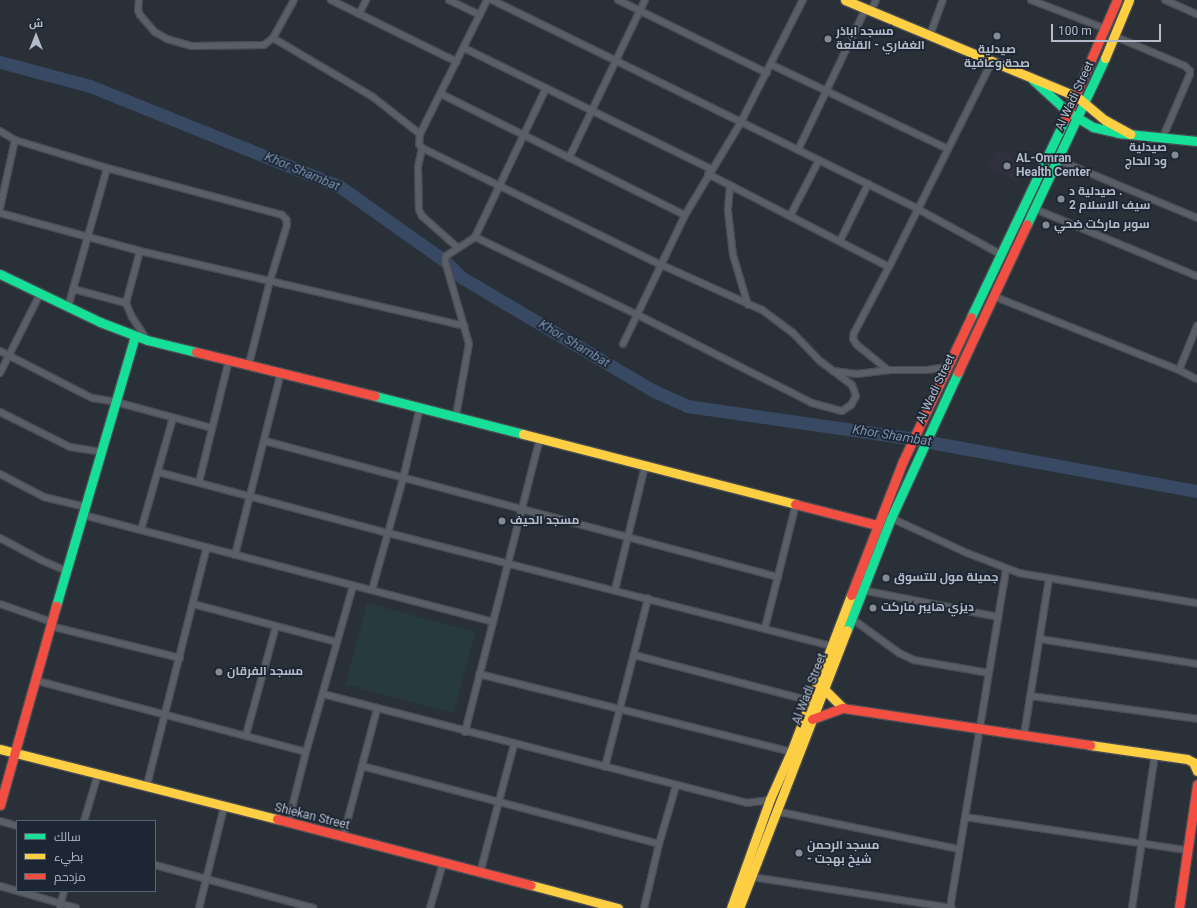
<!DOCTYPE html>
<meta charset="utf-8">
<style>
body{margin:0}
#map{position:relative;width:1197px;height:908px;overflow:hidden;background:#2a3038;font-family:Roboto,Cairo,sans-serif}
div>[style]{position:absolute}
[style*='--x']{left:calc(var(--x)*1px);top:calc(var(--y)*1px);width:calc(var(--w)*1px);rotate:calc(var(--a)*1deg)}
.medical>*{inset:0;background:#31303e;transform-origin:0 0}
.green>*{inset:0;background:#273a3e;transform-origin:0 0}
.river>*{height:13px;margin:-6.5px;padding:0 6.5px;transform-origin:6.5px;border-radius:6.5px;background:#384963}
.roads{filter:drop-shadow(1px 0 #484c53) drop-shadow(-1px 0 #484c53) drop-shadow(0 1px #484c53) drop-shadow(0 -1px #484c53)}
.street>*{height:6px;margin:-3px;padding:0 3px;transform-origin:3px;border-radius:3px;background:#5a5e66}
.fast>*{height:9px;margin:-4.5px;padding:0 4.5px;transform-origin:4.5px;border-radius:4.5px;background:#16e098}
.slow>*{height:9px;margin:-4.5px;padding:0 4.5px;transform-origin:4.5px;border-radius:4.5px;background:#ffcf43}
.jam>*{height:9px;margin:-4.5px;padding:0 4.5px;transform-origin:4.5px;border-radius:4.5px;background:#f24e42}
.dots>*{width:11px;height:11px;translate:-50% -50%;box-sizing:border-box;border:2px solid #1d2633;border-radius:50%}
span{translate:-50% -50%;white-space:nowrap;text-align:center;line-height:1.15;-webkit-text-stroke:3.5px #1d2633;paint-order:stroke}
.poi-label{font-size:12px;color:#b4bcc9;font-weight:700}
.left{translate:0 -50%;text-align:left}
.right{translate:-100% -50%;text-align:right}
.street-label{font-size:12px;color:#b4bcc9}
.water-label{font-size:13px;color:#7c92b1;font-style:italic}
.legend{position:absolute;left:16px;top:820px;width:140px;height:72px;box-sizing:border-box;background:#1d2633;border:1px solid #59626f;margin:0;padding:5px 7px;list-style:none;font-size:12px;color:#b4bcc9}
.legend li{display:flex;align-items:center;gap:8px;height:20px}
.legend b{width:20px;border:1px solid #59626f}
.north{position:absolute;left:16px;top:16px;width:40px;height:40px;-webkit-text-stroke:3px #1d2633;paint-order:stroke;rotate:0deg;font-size:11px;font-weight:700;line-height:16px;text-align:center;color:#b4bcc9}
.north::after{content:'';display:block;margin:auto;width:14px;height:18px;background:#b4bcc9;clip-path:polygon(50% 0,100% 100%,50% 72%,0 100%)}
.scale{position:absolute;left:1051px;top:24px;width:110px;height:18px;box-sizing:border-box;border:2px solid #b4bcc9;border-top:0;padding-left:5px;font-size:12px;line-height:14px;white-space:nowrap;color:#b4bcc9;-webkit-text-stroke:3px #1d2633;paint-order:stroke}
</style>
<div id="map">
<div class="medical">
<div style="left:997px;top:149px;width:34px;height:20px;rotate:28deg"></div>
</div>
<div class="green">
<div style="left:367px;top:603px;width:112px;height:84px;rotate:15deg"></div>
</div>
<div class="river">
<div style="--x:0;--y:62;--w:93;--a:14.9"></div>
<div style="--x:90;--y:86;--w:268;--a:21.9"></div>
<div style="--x:339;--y:186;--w:130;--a:35.3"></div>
<div style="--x:445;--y:261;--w:23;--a:45"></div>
<div style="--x:461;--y:277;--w:224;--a:30.6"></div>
<div style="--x:654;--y:391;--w:36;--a:24"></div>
<div style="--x:687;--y:406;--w:217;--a:8.2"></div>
<div style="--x:902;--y:437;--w:300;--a:10.4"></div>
</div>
<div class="roads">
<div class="street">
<div style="--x:139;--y:0;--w:10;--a:96"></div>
<div style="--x:138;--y:10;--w:5;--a:68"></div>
<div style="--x:140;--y:15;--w:23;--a:49"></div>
<div style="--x:155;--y:32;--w:14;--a:30"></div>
<div style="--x:167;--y:39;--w:25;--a:16"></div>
<div style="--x:191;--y:46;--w:73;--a:-0.8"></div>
<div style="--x:264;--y:45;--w:11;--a:-38"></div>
<div style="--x:273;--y:38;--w:43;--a:-61.1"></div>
<div style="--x:331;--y:0;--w:140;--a:26.2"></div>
<div style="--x:449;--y:0;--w:34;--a:26"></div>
<div style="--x:492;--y:0;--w:475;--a:26.1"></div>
<div style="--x:918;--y:209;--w:94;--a:28.8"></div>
<div style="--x:618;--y:0;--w:166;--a:26.1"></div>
<div style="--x:1031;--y:0;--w:80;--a:21.1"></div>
<div style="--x:1165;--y:0;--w:35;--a:24"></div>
<div style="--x:871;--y:10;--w:11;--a:-63"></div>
<div style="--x:359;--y:14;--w:16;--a:-63"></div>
<div style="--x:930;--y:35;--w:37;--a:-70"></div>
<div style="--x:1114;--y:36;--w:77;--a:22.9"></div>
<div style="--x:1185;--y:66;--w:7;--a:45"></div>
<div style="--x:1190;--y:71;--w:3;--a:90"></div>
<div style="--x:1190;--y:74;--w:69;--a:113.2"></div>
<div style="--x:273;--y:38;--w:116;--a:30.5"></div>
<div style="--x:373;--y:97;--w:60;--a:38.2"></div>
<div style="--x:464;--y:48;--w:275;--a:26.1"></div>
<div style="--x:772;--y:65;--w:195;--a:25.5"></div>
<div style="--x:441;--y:94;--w:272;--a:26.4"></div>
<div style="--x:0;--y:131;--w:17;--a:31"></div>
<div style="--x:15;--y:140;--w:96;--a:16.9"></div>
<div style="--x:107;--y:168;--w:181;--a:15"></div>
<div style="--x:282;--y:215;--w:6;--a:45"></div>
<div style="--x:286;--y:219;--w:6;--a:81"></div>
<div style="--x:287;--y:225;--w:59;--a:106.9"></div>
<div style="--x:270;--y:281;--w:86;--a:104.2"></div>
<div style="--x:422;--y:148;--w:19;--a:102"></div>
<div style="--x:418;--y:167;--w:43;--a:88.7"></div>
<div style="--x:419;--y:210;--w:7;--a:63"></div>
<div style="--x:422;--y:216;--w:47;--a:41.5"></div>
<div style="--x:798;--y:150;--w:157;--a:-64.4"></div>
<div style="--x:569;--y:158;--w:175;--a:-64.3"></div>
<div style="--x:1058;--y:160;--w:151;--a:22.6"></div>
<div style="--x:708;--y:174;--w:203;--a:27.2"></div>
<div style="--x:730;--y:186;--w:25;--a:95"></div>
<div style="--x:728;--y:211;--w:44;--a:83.5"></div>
<div style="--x:733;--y:255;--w:52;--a:73.3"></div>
<div style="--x:0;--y:208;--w:70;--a:-77.6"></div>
<div style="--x:1035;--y:209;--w:175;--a:22.5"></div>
<div style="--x:0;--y:213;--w:145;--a:15.2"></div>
<div style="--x:140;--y:251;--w:333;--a:13"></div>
<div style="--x:790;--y:216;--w:63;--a:-62.6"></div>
<div style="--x:475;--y:237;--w:178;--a:25.6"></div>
<div style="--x:636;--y:314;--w:197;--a:26.8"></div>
<div style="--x:812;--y:403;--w:31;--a:15"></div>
<div style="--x:842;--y:411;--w:11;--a:-34"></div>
<div style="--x:851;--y:405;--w:10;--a:-61"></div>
<div style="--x:856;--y:396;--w:12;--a:-110"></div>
<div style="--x:852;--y:385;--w:39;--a:-143"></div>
<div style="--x:821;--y:362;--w:40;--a:-134"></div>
<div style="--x:793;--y:333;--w:39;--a:-143"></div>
<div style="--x:762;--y:310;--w:113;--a:-155.9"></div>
<div style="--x:659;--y:264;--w:264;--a:-153.9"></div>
<div style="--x:422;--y:148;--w:5;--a:-127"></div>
<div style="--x:419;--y:144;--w:10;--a:-84"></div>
<div style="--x:420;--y:134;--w:150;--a:-63.4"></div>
<div style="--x:840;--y:241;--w:64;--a:-63.8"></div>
<div style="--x:140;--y:251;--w:54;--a:105.1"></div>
<div style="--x:126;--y:303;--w:15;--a:67"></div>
<div style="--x:132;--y:317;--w:27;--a:57"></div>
<div style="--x:73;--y:289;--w:55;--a:14.8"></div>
<div style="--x:993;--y:296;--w:200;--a:21.7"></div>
<div style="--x:1179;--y:370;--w:20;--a:27"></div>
<div style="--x:68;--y:307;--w:144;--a:-74.3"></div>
<div style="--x:623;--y:344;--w:143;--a:-64.3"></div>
<div style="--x:685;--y:215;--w:109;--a:-58.9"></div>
<div style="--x:741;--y:122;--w:137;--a:-63.1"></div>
<div style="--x:0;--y:351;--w:103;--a:27.1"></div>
<div style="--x:92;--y:398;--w:24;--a:9"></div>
<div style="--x:116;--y:402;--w:99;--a:15.2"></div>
<div style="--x:888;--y:370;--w:40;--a:-141"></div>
<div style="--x:857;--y:345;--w:7;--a:-124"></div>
<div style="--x:853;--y:339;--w:6;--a:-81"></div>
<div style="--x:854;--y:333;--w:75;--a:-62.1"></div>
<div style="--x:889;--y:267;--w:230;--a:-63.4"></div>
<div style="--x:1179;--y:370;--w:48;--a:-67.8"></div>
<div style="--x:833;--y:371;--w:24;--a:7"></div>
<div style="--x:857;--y:374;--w:31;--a:-7"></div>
<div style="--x:888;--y:370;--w:39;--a:0"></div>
<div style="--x:927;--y:370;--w:21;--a:-8"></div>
<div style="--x:0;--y:373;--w:89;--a:-63.1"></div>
<div style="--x:0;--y:412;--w:78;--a:26.6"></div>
<div style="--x:70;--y:447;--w:31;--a:9"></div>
<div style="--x:456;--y:416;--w:73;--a:-79.8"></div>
<div style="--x:469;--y:344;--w:86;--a:-106.1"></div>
<div style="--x:445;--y:261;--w:5;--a:-79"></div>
<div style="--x:446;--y:256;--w:35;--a:-33"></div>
<div style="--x:475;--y:237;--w:165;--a:-64.5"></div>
<div style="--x:265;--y:441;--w:531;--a:14.85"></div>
<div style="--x:158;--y:472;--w:238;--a:14.9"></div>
<div style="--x:388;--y:533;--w:457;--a:14.3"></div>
<div style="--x:0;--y:474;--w:50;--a:27.6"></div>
<div style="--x:44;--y:497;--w:43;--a:13.4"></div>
<div style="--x:199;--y:482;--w:126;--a:-76.2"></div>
<div style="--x:83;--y:515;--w:424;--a:14.6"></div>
<div style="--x:891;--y:518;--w:84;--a:24.7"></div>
<div style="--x:967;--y:553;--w:56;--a:21"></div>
<div style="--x:1019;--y:573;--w:181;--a:9.6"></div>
<div style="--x:141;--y:530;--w:116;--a:-74.1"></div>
<div style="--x:0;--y:538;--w:47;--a:28.2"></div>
<div style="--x:41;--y:560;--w:28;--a:23"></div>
<div style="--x:235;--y:555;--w:189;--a:-75.9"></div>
<div style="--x:372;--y:590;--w:115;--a:-74.4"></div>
<div style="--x:403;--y:479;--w:74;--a:-76.7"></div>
<div style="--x:615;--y:590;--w:128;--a:-76.4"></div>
<div style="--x:862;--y:590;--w:139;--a:11.2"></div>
<div style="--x:0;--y:604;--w:55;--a:19.1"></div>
<div style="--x:193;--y:604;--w:149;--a:14.8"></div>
<div style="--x:851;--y:618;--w:59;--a:36.1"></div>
<div style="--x:899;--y:653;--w:17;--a:25"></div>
<div style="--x:914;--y:660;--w:76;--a:9.8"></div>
<div style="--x:50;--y:626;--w:134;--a:13.8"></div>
<div style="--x:765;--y:628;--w:128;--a:-76"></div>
<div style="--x:1040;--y:639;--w:159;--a:9"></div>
<div style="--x:634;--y:655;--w:182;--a:14.6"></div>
<div style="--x:479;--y:674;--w:322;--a:14"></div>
<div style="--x:34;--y:680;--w:281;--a:14.8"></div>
<div style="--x:323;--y:694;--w:437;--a:14.4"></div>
<div style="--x:746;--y:803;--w:25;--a:-7"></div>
<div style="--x:1030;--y:696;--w:169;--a:7.8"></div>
<div style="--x:465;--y:732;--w:303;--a:-75.7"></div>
<div style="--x:246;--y:735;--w:113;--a:-74.6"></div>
<div style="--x:1024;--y:735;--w:158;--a:-80.9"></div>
<div style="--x:362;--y:766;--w:307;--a:14.7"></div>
<div style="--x:605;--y:767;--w:174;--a:-75.7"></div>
<div style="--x:147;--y:785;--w:245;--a:-75.9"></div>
<div style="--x:775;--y:811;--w:188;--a:11.7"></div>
<div style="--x:965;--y:817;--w:224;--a:8.5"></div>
<div style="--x:0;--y:821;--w:18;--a:16"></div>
<div style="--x:84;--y:821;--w:49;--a:-73.4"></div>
<div style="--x:288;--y:823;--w:73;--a:-75.8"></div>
<div style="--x:306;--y:752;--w:173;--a:-74.2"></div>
<div style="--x:343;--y:837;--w:132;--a:-75.1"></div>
<div style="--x:155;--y:865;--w:164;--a:15.2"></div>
<div style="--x:480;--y:873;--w:133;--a:-75.2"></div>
<div style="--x:752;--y:877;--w:202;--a:8.8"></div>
<div style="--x:0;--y:886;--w:79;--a:16.1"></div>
<div style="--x:60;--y:906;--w:16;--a:-75"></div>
<div style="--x:199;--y:908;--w:104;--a:-76.1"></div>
<div style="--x:430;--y:908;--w:47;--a:-73.9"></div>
<div style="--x:644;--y:908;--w:66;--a:-76.8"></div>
<div style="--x:659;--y:844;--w:60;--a:-73.7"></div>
<div style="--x:950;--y:908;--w:344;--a:-80.6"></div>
<div style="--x:1132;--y:908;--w:155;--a:-81.5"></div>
</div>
<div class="fast">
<div style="--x:1033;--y:80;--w:47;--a:42.4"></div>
<div style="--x:1068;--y:112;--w:29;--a:31"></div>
<div style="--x:1093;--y:127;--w:26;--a:13"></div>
<div style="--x:1118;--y:133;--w:79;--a:5.8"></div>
<div style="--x:1027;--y:224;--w:183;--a:-64.8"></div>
<div style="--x:0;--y:274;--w:111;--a:25.6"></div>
<div style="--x:100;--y:322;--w:50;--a:21"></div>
<div style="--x:147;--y:340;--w:50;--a:13.8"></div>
<div style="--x:971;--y:317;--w:219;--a:-64.6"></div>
<div style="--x:375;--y:396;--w:153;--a:14.4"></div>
<div style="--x:56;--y:606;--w:281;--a:-73.7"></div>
<div style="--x:847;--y:630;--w:120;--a:-68.6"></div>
<div style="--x:891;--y:518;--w:161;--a:-65.3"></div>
</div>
<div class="slow">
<div style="--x:845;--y:0;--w:250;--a:22.6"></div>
<div style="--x:1076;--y:96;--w:38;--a:40"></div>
<div style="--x:1105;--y:120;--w:29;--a:29"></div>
<div style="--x:1105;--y:58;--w:63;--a:-67.5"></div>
<div style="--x:523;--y:434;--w:281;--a:14.4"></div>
<div style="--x:823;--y:688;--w:28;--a:45"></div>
<div style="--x:1090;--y:745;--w:98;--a:8.2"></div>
<div style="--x:1187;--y:759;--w:7;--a:27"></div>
<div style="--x:1193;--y:762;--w:10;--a:66"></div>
<div style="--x:0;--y:749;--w:286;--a:14.2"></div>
<div style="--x:531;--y:885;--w:90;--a:14.8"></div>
<div style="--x:731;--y:908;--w:116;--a:-70.3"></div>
<div style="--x:770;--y:799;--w:51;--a:-65.9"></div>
<div style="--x:791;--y:752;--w:168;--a:-69.1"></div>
<div style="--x:739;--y:908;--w:298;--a:-68.8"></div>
</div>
<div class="jam">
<div style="--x:1065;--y:119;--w:130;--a:-66.4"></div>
<div style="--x:196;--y:352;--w:184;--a:13.8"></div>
<div style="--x:958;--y:372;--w:163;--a:-65"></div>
<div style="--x:795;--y:504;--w:85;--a:14.4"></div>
<div style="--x:851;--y:595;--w:144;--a:-68.8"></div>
<div style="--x:903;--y:461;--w:159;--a:-64.7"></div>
<div style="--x:812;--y:719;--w:33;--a:-20"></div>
<div style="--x:843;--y:708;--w:250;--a:8.5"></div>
<div style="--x:0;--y:805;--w:207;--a:-74.3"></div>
<div style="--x:277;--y:819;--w:262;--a:14.6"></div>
<div style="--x:1179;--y:908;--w:125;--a:-81.7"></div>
</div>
</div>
<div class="dots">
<div style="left:997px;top:36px;background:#848b96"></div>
<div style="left:828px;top:39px;background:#848b96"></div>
<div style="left:1175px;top:155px;background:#848b96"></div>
<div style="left:1007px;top:166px;background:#848b96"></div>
<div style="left:1061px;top:199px;background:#848b96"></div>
<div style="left:1046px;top:225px;background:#848b96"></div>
<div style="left:502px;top:521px;background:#848b96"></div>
<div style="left:886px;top:578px;background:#848b96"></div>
<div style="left:873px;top:608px;background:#848b96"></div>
<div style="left:219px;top:672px;background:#848b96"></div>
<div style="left:799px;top:853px;background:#848b96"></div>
</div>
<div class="poi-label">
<span class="left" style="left:836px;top:39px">مسجد اباذر<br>الغفاري - القلعة</span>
<span style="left:997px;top:57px">صيدلية<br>صحة وعافية</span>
<span class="right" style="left:1167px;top:155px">صيدلية<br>ود الحاج</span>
<span class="left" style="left:1016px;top:166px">AL-Omran<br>Health Center</span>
<span class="left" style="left:1069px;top:199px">صيدلية د .<br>سيف الاسلام 2</span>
<span class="left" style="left:1054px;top:225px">سوبر ماركت ضحي</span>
<span class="left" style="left:510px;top:521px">مسجد الحيف</span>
<span class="left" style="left:894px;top:578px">جميلة مول للتسوق</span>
<span class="left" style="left:881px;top:608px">ديزي هايبر ماركت</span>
<span class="left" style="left:227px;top:672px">مسجد الفرقان</span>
<span class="left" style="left:807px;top:853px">مسجد الرحمن<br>- شيخ بهجت</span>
</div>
<div class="street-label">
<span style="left:1075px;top:96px;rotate:-65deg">Al Wadi Street</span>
<span style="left:936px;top:389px;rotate:-65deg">Al Wadi Street</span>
<span style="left:810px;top:689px;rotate:-69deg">Al Wadi Street</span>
<span style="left:312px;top:817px;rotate:14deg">Shiekan Street</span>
</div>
<div class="water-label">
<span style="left:302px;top:172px;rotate:23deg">Khor Shambat</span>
<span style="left:574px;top:344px;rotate:31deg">Khor Shambat</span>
<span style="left:892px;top:436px;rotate:9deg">Khor Shambat</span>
</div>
<ul class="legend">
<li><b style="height:5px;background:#16e098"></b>سالك</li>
<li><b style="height:5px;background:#ffcf43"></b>بطيء</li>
<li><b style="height:5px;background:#f24e42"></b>مزدحم</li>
</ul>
<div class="north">ش</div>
<div class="scale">100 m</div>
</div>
